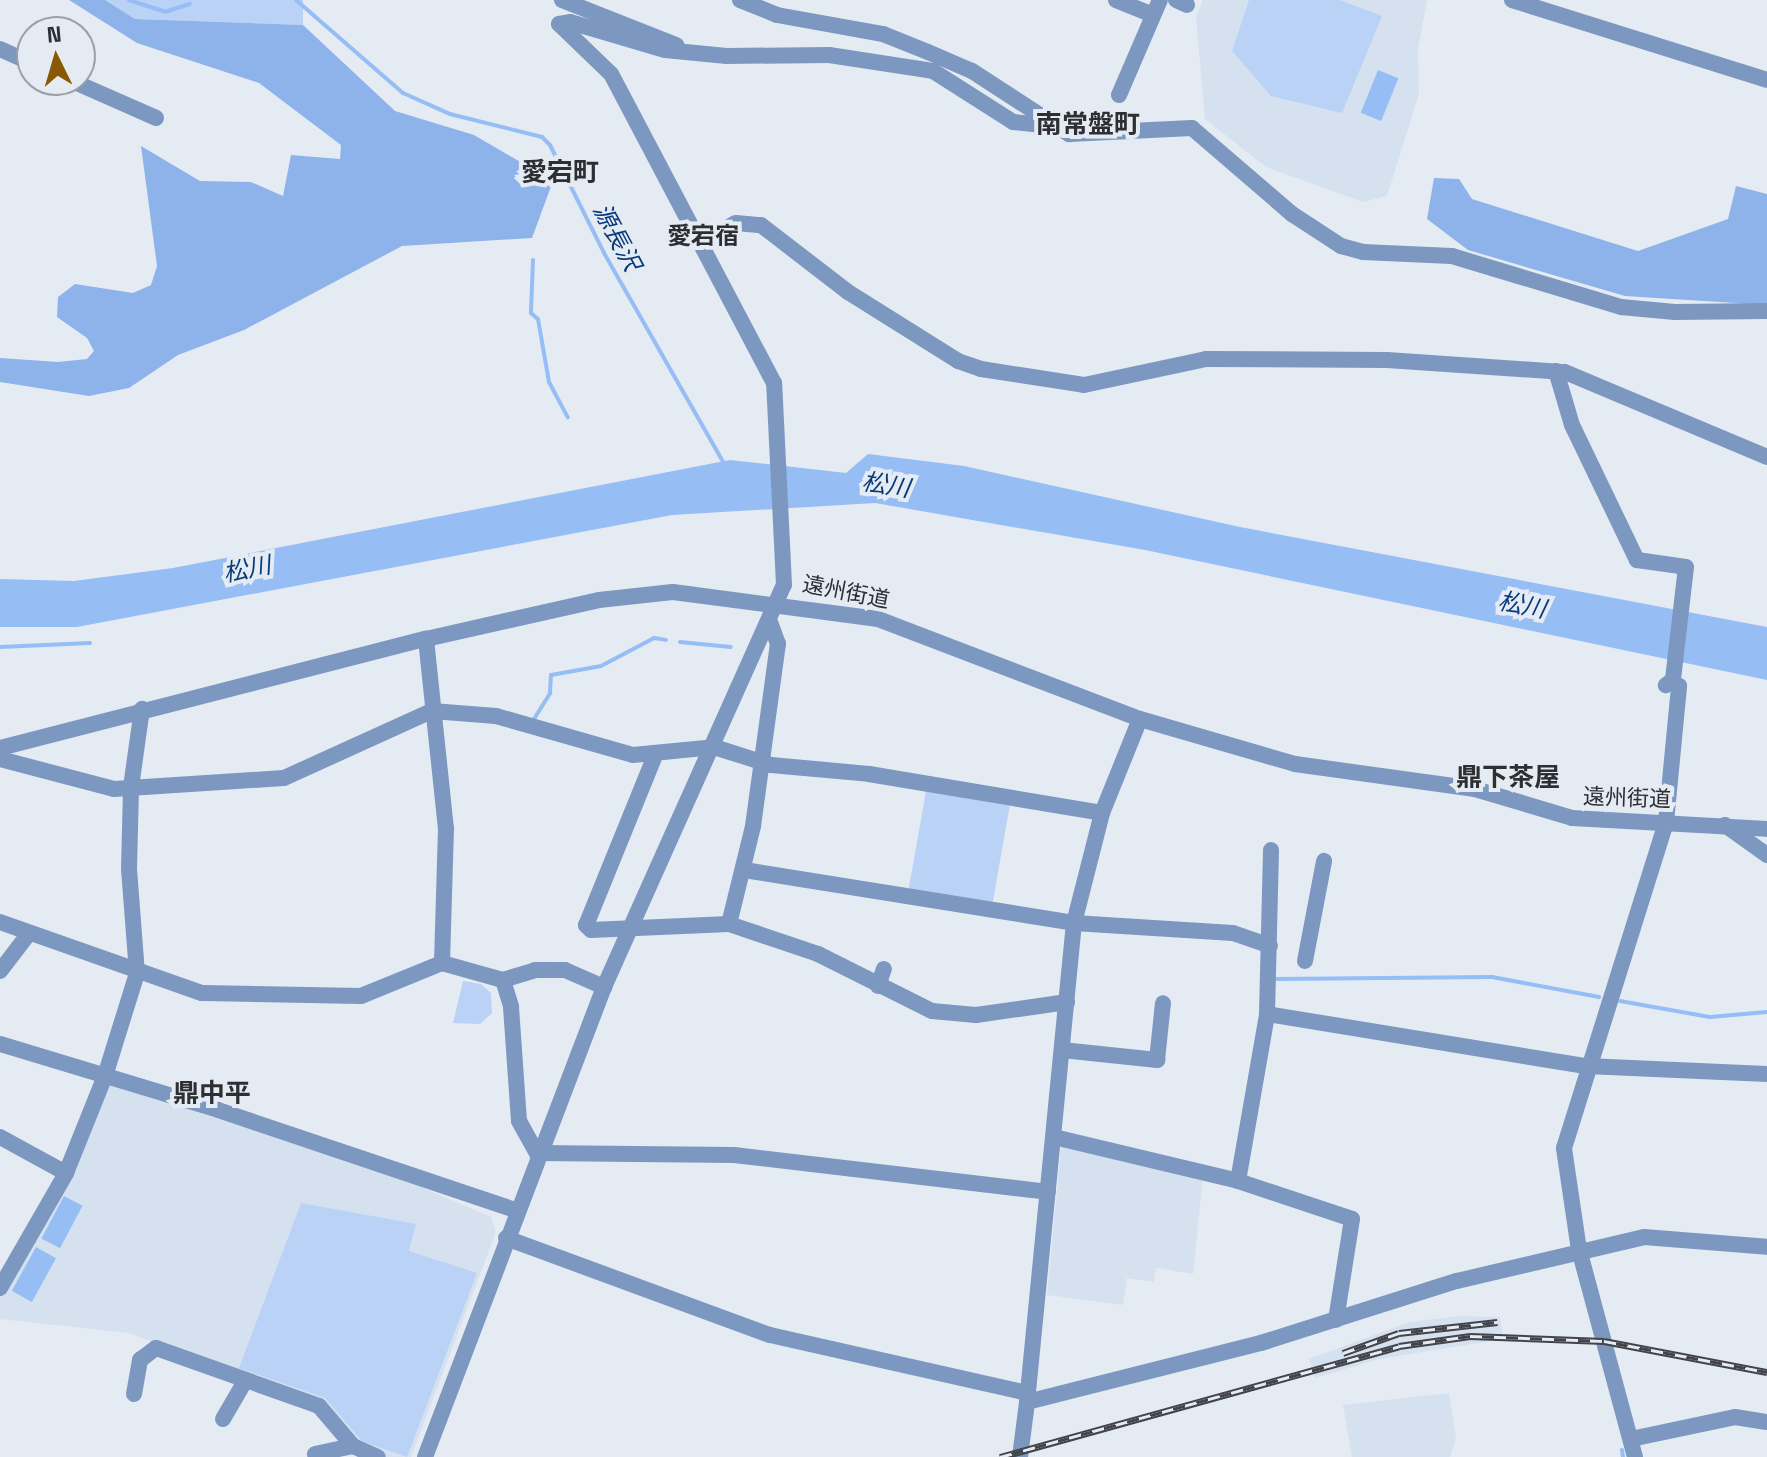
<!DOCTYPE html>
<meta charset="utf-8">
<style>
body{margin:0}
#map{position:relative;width:1767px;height:1457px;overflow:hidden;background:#e5ebf3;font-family:"Space Grotesk","Noto Sans JP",sans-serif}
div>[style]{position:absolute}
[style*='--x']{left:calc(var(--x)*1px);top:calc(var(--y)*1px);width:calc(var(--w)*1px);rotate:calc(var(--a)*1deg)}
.built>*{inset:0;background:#d6e1f0}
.green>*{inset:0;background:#b9d2f6;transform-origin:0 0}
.forest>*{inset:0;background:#8db3ea}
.water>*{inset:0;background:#96bdf4;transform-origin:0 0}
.stream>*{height:4px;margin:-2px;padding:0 2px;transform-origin:2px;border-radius:2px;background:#96bdf4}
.minor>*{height:16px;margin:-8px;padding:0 8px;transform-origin:8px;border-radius:8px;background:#7c98c0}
.rail>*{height:7px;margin-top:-3.5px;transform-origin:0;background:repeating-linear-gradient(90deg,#e5ebf3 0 12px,#424449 0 24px);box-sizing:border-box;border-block:2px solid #424449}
span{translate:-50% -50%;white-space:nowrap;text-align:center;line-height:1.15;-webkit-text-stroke:8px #e5ebf3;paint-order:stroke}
.street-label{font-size:22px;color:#2d2f33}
.neighbourhood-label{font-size:24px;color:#2d2f33;font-weight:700}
.water-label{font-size:24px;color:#093b7b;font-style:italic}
.quarter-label{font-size:26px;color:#2d2f33;font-weight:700}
.north{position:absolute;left:16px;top:16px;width:80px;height:80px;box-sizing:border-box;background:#e5ebf3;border:2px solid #9ba0a6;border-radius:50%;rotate:355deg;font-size:22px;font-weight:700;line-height:32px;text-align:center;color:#2d2f33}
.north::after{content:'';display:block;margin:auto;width:28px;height:36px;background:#8a5801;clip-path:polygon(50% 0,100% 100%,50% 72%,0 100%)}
</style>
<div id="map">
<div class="built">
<div style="clip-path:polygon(1203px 0,1427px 0,1418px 50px,1419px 94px,1387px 196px,1363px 202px,1266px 167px,1205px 119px,1196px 17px)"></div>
<div style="clip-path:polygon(106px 1082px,405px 1180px,491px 1217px,496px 1232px,411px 1457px,386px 1457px,359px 1445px,331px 1411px,129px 1333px,0 1319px,0 1293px)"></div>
<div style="clip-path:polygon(1066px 1146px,1203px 1177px,1193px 1274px,1156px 1268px,1154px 1282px,1127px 1278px,1123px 1305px,1047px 1295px,1061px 1147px)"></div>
<div style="clip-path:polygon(1458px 1316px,1500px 1317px,1503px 1339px,1379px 1359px,1315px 1378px,1309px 1359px,1409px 1322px)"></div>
<div style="clip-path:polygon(1449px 1393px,1456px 1438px,1450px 1457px,1352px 1457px,1343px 1405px)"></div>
</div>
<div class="green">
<div style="clip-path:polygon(105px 0,303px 0,303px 25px,135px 19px)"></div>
<div style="clip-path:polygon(1249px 0,1339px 0,1382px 16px,1342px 113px,1271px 96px,1232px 51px)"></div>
<div style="left:926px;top:791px;width:85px;height:103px;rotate:10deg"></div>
<div style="clip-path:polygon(463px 981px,481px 984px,491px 993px,492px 1013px,480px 1024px,453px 1023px)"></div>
<div style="clip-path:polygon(301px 1203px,416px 1224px,409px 1251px,477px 1273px,407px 1457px,362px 1441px,325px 1398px,239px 1368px)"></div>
</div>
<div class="forest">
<div style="clip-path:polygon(69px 0,105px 0,135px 19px,303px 25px,395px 111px,474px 135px,553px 181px,532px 238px,402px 246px,244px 330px,178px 355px,129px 388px,89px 396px,0 382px,0 358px,58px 362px,87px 359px,94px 351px,87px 338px,57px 317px,58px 297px,75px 284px,133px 293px,151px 285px,157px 266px,141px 146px,200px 181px,251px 182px,283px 196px,291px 155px,340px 159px,341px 145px,259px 83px,137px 43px)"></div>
<div style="clip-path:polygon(1434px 178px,1459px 179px,1472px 199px,1638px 251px,1728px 219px,1736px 186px,1767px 194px,1767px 305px,1625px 296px,1468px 250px,1427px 219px)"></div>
</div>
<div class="water">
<div style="left:1378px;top:70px;width:22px;height:46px;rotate:22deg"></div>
<div style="clip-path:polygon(868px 454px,964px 466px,1240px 527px,1767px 627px,1767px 680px,1145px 550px,875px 503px,672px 515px,77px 627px,0 627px,0 579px,74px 581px,173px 568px,730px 460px,846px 473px)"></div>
<div style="left:64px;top:1196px;width:21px;height:48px;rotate:28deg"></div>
<div style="left:36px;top:1247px;width:23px;height:50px;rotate:29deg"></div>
</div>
<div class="stream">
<div style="--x:129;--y:0;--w:38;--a:18"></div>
<div style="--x:165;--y:12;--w:26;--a:-18"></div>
<div style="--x:296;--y:0;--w:142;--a:41"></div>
<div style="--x:403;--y:93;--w:51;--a:24.1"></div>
<div style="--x:450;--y:114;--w:95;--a:14"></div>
<div style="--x:542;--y:137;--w:11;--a:45"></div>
<div style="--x:550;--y:145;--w:121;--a:63.4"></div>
<div style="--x:604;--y:253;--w:242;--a:60.3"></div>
<div style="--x:533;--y:260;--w:53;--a:92.2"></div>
<div style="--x:531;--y:313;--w:9;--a:41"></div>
<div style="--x:538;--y:319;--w:64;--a:80.1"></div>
<div style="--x:549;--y:382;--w:40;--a:62"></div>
<div style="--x:680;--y:642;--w:51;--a:5.6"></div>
<div style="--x:0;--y:647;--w:90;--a:-2.5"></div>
<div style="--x:534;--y:719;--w:31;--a:-58"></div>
<div style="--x:550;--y:693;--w:18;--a:-87"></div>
<div style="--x:551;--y:675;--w:51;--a:-10.2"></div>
<div style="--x:601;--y:666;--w:60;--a:-27.8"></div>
<div style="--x:654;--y:638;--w:12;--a:9"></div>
<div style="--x:1277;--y:979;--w:215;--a:-0.5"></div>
<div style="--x:1492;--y:977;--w:109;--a:10.6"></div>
<div style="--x:1620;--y:1001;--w:91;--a:10.1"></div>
<div style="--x:1710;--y:1017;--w:57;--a:-5"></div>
<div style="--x:1622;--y:1450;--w:7;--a:82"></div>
</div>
<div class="minor">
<div style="--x:562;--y:0;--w:123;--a:21.5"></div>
<div style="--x:740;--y:0;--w:40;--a:22"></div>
<div style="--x:777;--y:15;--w:108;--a:10.2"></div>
<div style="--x:883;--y:34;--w:48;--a:21.8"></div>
<div style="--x:928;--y:52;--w:48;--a:23.4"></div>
<div style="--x:972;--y:71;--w:116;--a:33"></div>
<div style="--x:1069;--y:134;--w:123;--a:-2.8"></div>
<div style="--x:1192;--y:128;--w:132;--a:40.7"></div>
<div style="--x:1292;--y:214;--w:59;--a:33.1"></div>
<div style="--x:1341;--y:246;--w:23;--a:15"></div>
<div style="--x:1363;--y:252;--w:89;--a:2.6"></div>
<div style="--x:1452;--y:256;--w:177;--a:16.8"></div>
<div style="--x:1621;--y:307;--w:54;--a:5.3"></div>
<div style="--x:1675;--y:312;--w:92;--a:-0.6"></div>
<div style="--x:1116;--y:0;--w:40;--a:22"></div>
<div style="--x:1176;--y:0;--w:12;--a:24"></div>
<div style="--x:1512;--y:0;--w:267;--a:17.4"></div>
<div style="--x:0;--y:49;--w:35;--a:24"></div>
<div style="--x:70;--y:80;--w:94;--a:23.8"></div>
<div style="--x:1119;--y:95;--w:103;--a:-66.7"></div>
<div style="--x:702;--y:241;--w:38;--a:-28"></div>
<div style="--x:736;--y:223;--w:25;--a:5"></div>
<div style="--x:761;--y:225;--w:110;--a:37.6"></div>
<div style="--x:848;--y:292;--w:130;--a:32.1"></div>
<div style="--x:958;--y:361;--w:24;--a:19"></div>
<div style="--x:981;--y:369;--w:104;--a:8.8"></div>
<div style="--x:1084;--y:385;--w:125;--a:-12"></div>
<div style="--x:1206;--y:359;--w:181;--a:0.3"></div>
<div style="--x:1387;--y:360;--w:178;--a:3.9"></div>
<div style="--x:1565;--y:372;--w:219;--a:22.8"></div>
<div style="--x:1556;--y:371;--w:56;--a:73.5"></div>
<div style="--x:1572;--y:425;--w:150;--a:64.3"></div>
<div style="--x:1637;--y:560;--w:49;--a:8.1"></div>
<div style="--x:1686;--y:567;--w:114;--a:96.6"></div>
<div style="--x:1673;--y:680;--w:9;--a:144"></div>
<div style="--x:426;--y:639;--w:190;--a:84"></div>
<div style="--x:446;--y:828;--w:135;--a:91.7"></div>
<div style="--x:0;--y:748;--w:440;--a:-14.4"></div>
<div style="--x:426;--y:639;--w:177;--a:-12.7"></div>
<div style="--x:599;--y:600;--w:74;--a:-6.2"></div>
<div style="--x:673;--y:592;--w:207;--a:7.5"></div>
<div style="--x:878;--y:619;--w:280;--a:20.9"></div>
<div style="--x:1140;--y:719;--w:161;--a:16.2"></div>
<div style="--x:1295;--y:764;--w:182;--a:7.9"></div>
<div style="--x:1475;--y:789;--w:101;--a:16.6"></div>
<div style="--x:1572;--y:818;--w:195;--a:3.2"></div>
<div style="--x:656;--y:753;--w:186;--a:112.1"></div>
<div style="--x:586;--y:925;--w:7;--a:45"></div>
<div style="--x:591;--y:930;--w:138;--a:-2.5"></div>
<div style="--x:729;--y:924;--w:94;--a:18.6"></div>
<div style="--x:818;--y:954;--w:127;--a:26.6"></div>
<div style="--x:932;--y:1011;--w:44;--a:5.2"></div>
<div style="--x:976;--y:1015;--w:92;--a:-8.1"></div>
<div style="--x:0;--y:759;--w:118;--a:14.7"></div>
<div style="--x:114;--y:789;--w:170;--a:-3.7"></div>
<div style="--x:284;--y:778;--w:162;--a:-24.4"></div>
<div style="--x:432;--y:711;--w:64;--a:4.5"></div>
<div style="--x:496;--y:716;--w:142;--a:15.9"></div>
<div style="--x:633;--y:755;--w:81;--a:-5.6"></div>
<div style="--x:714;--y:747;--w:60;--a:17.5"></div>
<div style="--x:771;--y:765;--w:98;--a:5.2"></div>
<div style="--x:869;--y:774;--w:236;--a:9.5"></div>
<div style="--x:1725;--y:825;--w:52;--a:35.5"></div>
<div style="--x:744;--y:870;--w:334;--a:9.1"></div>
<div style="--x:1074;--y:923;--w:159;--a:3.6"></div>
<div style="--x:1233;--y:933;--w:39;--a:19"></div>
<div style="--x:0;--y:922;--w:214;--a:19.4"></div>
<div style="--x:202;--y:993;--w:159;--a:1.1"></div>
<div style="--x:361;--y:996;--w:87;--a:-22.2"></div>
<div style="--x:442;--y:963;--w:63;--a:15.6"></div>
<div style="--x:503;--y:980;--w:34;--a:-17"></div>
<div style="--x:535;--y:970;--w:30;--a:0"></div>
<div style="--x:565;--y:970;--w:43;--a:23.6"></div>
<div style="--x:729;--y:924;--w:101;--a:-76.2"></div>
<div style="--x:753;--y:826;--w:184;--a:-82.2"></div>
<div style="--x:778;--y:644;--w:23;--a:-110"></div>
<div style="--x:1305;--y:961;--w:102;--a:-79.2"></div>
<div style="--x:0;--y:971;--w:44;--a:-52.4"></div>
<div style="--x:503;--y:980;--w:28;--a:73"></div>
<div style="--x:511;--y:1007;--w:114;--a:86"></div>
<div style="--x:519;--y:1121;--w:37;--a:61"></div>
<div style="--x:537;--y:1153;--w:197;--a:0.6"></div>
<div style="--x:734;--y:1155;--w:316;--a:6.7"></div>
<div style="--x:878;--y:986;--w:18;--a:-71"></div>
<div style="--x:1267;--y:1014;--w:323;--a:9.3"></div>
<div style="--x:1586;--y:1066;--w:181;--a:2.5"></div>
<div style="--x:0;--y:1044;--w:228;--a:16.8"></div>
<div style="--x:218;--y:1110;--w:313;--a:18.6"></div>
<div style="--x:1062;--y:1050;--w:96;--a:6"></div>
<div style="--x:1157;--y:1060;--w:57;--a:-84"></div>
<div style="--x:0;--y:1137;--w:75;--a:28.6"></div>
<div style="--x:1054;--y:1137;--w:189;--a:13.4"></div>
<div style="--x:1238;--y:1181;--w:169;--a:-80.1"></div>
<div style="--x:1267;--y:1014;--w:164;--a:-88.6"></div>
<div style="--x:1238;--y:1181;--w:120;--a:18.4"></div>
<div style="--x:1352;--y:1219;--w:102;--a:99"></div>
<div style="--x:506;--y:1238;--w:281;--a:20.2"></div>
<div style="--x:770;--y:1335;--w:263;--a:12.7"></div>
<div style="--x:0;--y:1288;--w:133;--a:-60.1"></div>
<div style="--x:66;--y:1173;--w:105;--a:-68.1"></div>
<div style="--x:105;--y:1076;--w:108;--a:-72.7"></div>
<div style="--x:137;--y:973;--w:103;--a:-94.4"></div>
<div style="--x:129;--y:870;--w:83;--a:-88.6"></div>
<div style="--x:131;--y:787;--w:79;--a:-82"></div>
<div style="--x:134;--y:1394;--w:35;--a:-80"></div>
<div style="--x:140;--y:1360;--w:20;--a:-37"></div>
<div style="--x:156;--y:1348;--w:173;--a:19.6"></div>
<div style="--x:319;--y:1406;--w:52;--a:49.6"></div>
<div style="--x:353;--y:1446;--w:27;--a:24"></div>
<div style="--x:1027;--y:1402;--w:481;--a:-84.4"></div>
<div style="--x:1074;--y:923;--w:114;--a:-75.7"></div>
<div style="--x:1102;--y:813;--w:101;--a:-68"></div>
<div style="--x:223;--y:1419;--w:44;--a:-59.9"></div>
<div style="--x:1631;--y:1439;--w:106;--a:-11.9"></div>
<div style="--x:1735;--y:1417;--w:32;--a:9"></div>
<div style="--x:315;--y:1454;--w:39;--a:-12"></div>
<div style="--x:425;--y:1457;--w:503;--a:-69.15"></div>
<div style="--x:604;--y:987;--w:440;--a:-65.9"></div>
<div style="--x:784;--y:585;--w:202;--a:-92.8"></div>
<div style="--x:774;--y:383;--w:349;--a:-117.8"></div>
<div style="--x:611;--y:74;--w:72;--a:-136.1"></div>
<div style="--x:559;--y:24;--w:11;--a:-10"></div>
<div style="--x:570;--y:22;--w:99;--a:16.4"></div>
<div style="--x:665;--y:50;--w:62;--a:5.5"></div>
<div style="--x:727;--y:56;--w:102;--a:-0.6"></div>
<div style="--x:829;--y:55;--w:105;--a:8.7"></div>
<div style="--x:933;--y:71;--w:95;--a:32.5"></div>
<div style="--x:1013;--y:122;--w:36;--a:6"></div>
<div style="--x:1020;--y:1457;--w:55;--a:-82.7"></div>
<div style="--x:1027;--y:1402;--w:241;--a:-14.2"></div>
<div style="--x:1261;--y:1343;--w:206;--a:-17.6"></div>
<div style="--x:1457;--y:1281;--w:192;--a:-13.2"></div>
<div style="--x:1644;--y:1237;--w:123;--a:4.6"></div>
<div style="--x:1635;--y:1457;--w:214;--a:-105.1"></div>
<div style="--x:1579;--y:1250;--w:103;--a:-98.4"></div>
<div style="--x:1564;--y:1148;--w:342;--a:-72.6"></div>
<div style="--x:1666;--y:822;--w:137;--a:-84.5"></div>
</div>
<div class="rail">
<div style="--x:1343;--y:1353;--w:59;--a:-19.7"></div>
<div style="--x:1399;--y:1333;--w:99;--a:-6.4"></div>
<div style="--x:1000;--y:1457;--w:414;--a:-15.5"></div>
<div style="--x:1399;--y:1346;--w:72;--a:-8"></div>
<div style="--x:1470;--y:1336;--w:134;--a:2.1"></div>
<div style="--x:1604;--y:1341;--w:166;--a:10.8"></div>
</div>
<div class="street-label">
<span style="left:846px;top:592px;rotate:11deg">遠州街道</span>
<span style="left:1627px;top:798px;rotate:2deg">遠州街道</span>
</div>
<div class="neighbourhood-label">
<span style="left:703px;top:236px">愛宕宿</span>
</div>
<div class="water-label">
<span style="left:617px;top:237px;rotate:62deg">源長沢</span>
<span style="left:886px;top:485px;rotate:9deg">松川</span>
<span style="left:247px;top:569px;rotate:-11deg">松川</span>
<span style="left:1522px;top:605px;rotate:11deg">松川</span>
</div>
<div class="quarter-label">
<span style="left:1088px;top:125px">南常盤町</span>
<span style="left:560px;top:173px">愛宕町</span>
<span style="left:1508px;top:778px">鼎下茶屋</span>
<span style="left:212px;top:1094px">鼎中平</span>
</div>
<div class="north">N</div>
</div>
